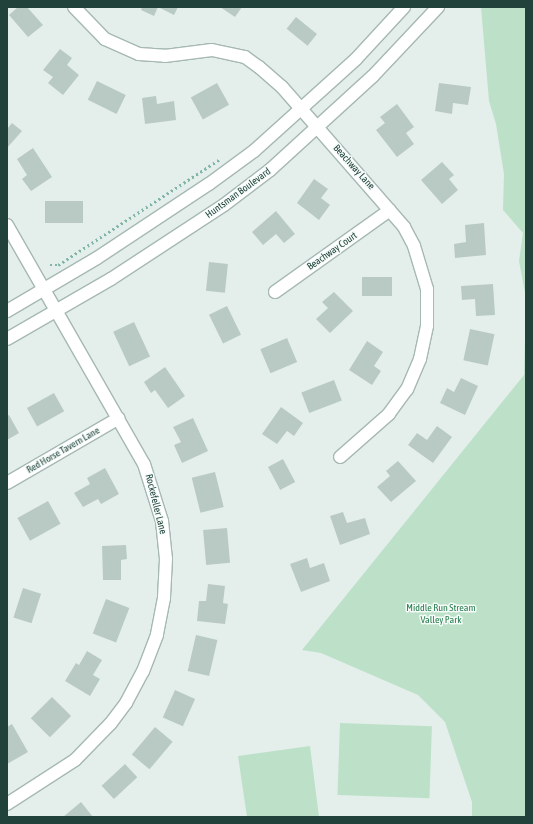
<!DOCTYPE html>
<style>
body{margin:0}
#map{position:relative;width:533px;height:824px;overflow:hidden;background:#e4efeb;font-family:"Asap Condensed",sans-serif}
div>[style]{position:absolute}
[style*='--x']{left:calc(var(--x)*1px);top:calc(var(--y)*1px);width:calc(var(--w)*1px);rotate:calc(var(--a)*1deg)}
.green>*{inset:0;background:#bce1c8;transform-origin:0 0}
.building>*{inset:0;background:#b9cac4;transform-origin:0 0}
.path>*{height:2.5px;margin-top:-1.25px;transform-origin:0;background:repeating-linear-gradient(90deg,#82b5a8 0 2px,transparent 0 5px)}
.roads{filter:drop-shadow(1px 0 #a6b8b3) drop-shadow(-1px 0 #a6b8b3) drop-shadow(0 1px #a6b8b3) drop-shadow(0 -1px #a6b8b3)}
.street>*{height:12px;margin:-6px;padding:0 6px;transform-origin:6px;border-radius:6px;background:#fff}
.secondary>*{height:12px;margin:-6px;padding:0 6px;transform-origin:6px;border-radius:6px;background:#fff}
span{translate:-50% -50%;white-space:nowrap;text-align:center;line-height:1.15;-webkit-text-stroke:3px #f5fbf8;paint-order:stroke}
.street-label{font-size:10px;color:#21423b}
.park-label{font-size:10px;color:#287d4d}
.frame{position:absolute;inset:0;border:8px solid #21423b;pointer-events:none}
</style>
<div id="map">
<div class="green">
<div style="clip-path:polygon(481px 7px,526px 7px,526px 817px,472px 817px,472px 802px,445px 722px,418px 695px,321px 653px,302px 650px,524px 375px,526px 298px,519px 261px,523px 233px,503px 210px,504px 174px,496px 124px,489px 101px)"></div>
<div style="left:340px;top:723px;width:92px;height:72px;rotate:2deg"></div>
<div style="clip-path:polygon(310px 746px,319px 817px,247px 817px,238px 756px)"></div>
</div>
<div class="building">
<div style="clip-path:polygon(18px 7px,27px 7px,43px 25px,28px 37px,9px 15px)"></div>
<div style="clip-path:polygon(142px 7px,178px 7px,174px 15px,158px 7px,154px 16px,141px 10px)"></div>
<div style="clip-path:polygon(220px 7px,242px 7px,235px 17px)"></div>
<div style="left:296px;top:17px;width:27px;height:15px;rotate:39deg"></div>
<div style="clip-path:polygon(60px 49px,72px 58px,67px 65px,79px 75px,63px 95px,48px 83px,53px 77px,43px 70px)"></div>
<div style="left:97px;top:81px;width:32px;height:21px;rotate:26deg"></div>
<div style="left:217px;top:83px;width:25px;height:30px;rotate:61deg"></div>
<div style="clip-path:polygon(439px 83px,471px 87px,468px 105px,453px 103px,452px 114px,435px 111px)"></div>
<div style="clip-path:polygon(156px 96px,157px 104px,174px 101px,176px 120px,145px 124px,142px 98px)"></div>
<div style="clip-path:polygon(397px 104px,414px 127px,406px 133px,414px 144px,397px 157px,376px 130px,385px 123px,380px 117px)"></div>
<div style="clip-path:polygon(12px 123px,22px 131px,7px 148px,7px 129px)"></div>
<div style="clip-path:polygon(33px 148px,52px 177px,31px 191px,22px 179px,27px 175px,17px 159px)"></div>
<div style="clip-path:polygon(442px 162px,454px 175px,449px 179px,458px 190px,442px 204px,421px 180px)"></div>
<div style="clip-path:polygon(314px 179px,328px 189px,321px 198px,330px 205px,319px 220px,297px 203px)"></div>
<div style="left:45px;top:201px;width:38px;height:22px"></div>
<div style="clip-path:polygon(276px 211px,295px 234px,284px 243px,276px 234px,263px 245px,252px 232px)"></div>
<div style="clip-path:polygon(484px 223px,486px 255px,455px 258px,454px 244px,466px 242px,465px 225px)"></div>
<div style="left:209px;top:262px;width:19px;height:29px;rotate:6deg"></div>
<div style="left:362px;top:277px;width:30px;height:19px"></div>
<div style="clip-path:polygon(493px 284px,495px 315px,476px 316px,475px 299px,462px 300px,461px 286px)"></div>
<div style="clip-path:polygon(334px 292px,353px 311px,330px 333px,316px 319px,328px 308px,322px 302px)"></div>
<div style="left:227px;top:306px;width:32px;height:20px;rotate:64deg"></div>
<div style="left:134px;top:322px;width:38px;height:23px;rotate:65deg"></div>
<div style="left:470px;top:329px;width:25px;height:32px;rotate:12deg"></div>
<div style="left:287px;top:338px;width:26px;height:29px;rotate:67deg"></div>
<div style="clip-path:polygon(367px 341px,383px 352px,374px 366px,381px 371px,372px 385px,349px 370px)"></div>
<div style="clip-path:polygon(165px 367px,185px 396px,168px 408px,155px 390px,151px 393px,144px 382px)"></div>
<div style="clip-path:polygon(461px 378px,478px 386px,465px 415px,440px 403px,447px 388px,454px 392px)"></div>
<div style="left:334px;top:380px;width:22px;height:35px;rotate:69deg"></div>
<div style="left:54px;top:393px;width:21px;height:31px;rotate:61deg"></div>
<div style="clip-path:polygon(281px 407px,303px 423px,294px 436px,287px 431px,277px 444px,262px 434px)"></div>
<div style="clip-path:polygon(9px 415px,19px 433px,7px 440px,7px 416px)"></div>
<div style="clip-path:polygon(193px 418px,208px 451px,182px 463px,174px 445px,181px 442px,173px 427px)"></div>
<div style="clip-path:polygon(437px 426px,452px 437px,433px 463px,408px 445px,417px 433px,427px 440px)"></div>
<div style="left:283px;top:459px;width:26px;height:17px;rotate:62deg"></div>
<div style="clip-path:polygon(398px 461px,416px 481px,391px 502px,377px 487px,390px 476px,386px 471px)"></div>
<div style="clip-path:polygon(105px 468px,119px 494px,101px 504px,98px 499px,83px 507px,74px 493px,90px 484px,87px 478px)"></div>
<div style="left:215px;top:472px;width:36px;height:24px;rotate:76deg"></div>
<div style="left:48px;top:501px;width:26px;height:35px;rotate:61deg"></div>
<div style="clip-path:polygon(343px 512px,347px 523px,365px 518px,370px 534px,340px 545px,330px 516px)"></div>
<div style="left:227px;top:528px;width:35px;height:24px;rotate:85deg"></div>
<div style="clip-path:polygon(126px 545px,127px 559px,121px 560px,121px 580px,103px 580px,102px 546px)"></div>
<div style="clip-path:polygon(307px 558px,310px 568px,324px 563px,330px 581px,301px 592px,290px 564px)"></div>
<div style="clip-path:polygon(208px 584px,225px 586px,223px 603px,228px 604px,225px 624px,197px 621px,199px 601px,206px 601px)"></div>
<div style="left:23px;top:588px;width:19px;height:31px;rotate:18deg"></div>
<div style="left:106px;top:599px;width:25px;height:37px;rotate:21deg"></div>
<div style="left:196px;top:635px;width:22px;height:37px;rotate:13deg"></div>
<div style="clip-path:polygon(87px 651px,102px 660px,93px 675px,100px 679px,90px 696px,65px 681px,76px 663px,79px 665px)"></div>
<div style="left:175px;top:690px;width:22px;height:30px;rotate:24deg"></div>
<div style="left:52px;top:697px;width:27px;height:30px;rotate:45deg"></div>
<div style="clip-path:polygon(12px 724px,28px 752px,7px 764px,7px 727px)"></div>
<div style="left:155px;top:727px;width:23px;height:36px;rotate:40deg"></div>
<div style="left:125px;top:764px;width:18px;height:32px;rotate:47deg"></div>
<div style="clip-path:polygon(81px 802px,93px 817px,63px 817px)"></div>
</div>
<div class="path">
<div style="--x:50;--y:265;--w:8;--a:0"></div>
<div style="--x:58;--y:265;--w:194;--a:-33.2"></div>
</div>
<div class="roads">
<div class="street">
<div style="--x:74;--y:7;--w:45;--a:45.9"></div>
<div style="--x:105;--y:39;--w:37;--a:24"></div>
<div style="--x:139;--y:54;--w:26;--a:4"></div>
<div style="--x:165;--y:56;--w:47;--a:-7.3"></div>
<div style="--x:212;--y:50;--w:34;--a:12"></div>
<div style="--x:245;--y:57;--w:17;--a:36"></div>
<div style="--x:259;--y:67;--w:30;--a:41"></div>
<div style="--x:282;--y:87;--w:186;--a:48.9"></div>
<div style="--x:404;--y:227;--w:21;--a:62"></div>
<div style="--x:414;--y:246;--w:45;--a:73.2"></div>
<div style="--x:427;--y:289;--w:37;--a:90"></div>
<div style="--x:427;--y:326;--w:34;--a:102"></div>
<div style="--x:420;--y:359;--w:33;--a:113"></div>
<div style="--x:407;--y:389;--w:31;--a:126"></div>
<div style="--x:389;--y:414;--w:65;--a:138.7"></div>
<div style="--x:7;--y:225;--w:275;--a:60.2"></div>
<div style="--x:144;--y:464;--w:60;--a:72.5"></div>
<div style="--x:162;--y:521;--w:38;--a:84"></div>
<div style="--x:166;--y:559;--w:39;--a:93"></div>
<div style="--x:164;--y:598;--w:38;--a:101"></div>
<div style="--x:157;--y:635;--w:39;--a:111"></div>
<div style="--x:143;--y:671;--w:36;--a:118"></div>
<div style="--x:126;--y:703;--w:26;--a:127"></div>
<div style="--x:110;--y:724;--w:50;--a:134.2"></div>
<div style="--x:75;--y:760;--w:81;--a:147.1"></div>
<div style="--x:275;--y:292;--w:141;--a:-35.5"></div>
<div style="--x:7;--y:483;--w:129;--a:-30.1"></div>
</div>
<div class="secondary">
<div style="--x:7;--y:311;--w:104;--a:-30.5"></div>
<div style="--x:97;--y:258;--w:134;--a:-33.5"></div>
<div style="--x:209;--y:184;--w:56;--a:-36.3"></div>
<div style="--x:254;--y:151;--w:137;--a:-42"></div>
<div style="--x:356;--y:59;--w:71;--a:-47.3"></div>
<div style="--x:7;--y:339;--w:120;--a:-30"></div>
<div style="--x:111;--y:279;--w:135;--a:-33.2"></div>
<div style="--x:224;--y:205;--w:58;--a:-37.3"></div>
<div style="--x:270;--y:170;--w:139;--a:-42.4"></div>
<div style="--x:373;--y:76;--w:95;--a:-46.7"></div>
</div>
</div>
<div class="street-label">
<span style="left:354px;top:167px;rotate:48deg">Beachway Lane</span>
<span style="left:238px;top:193px;rotate:-36deg">Huntsman Boulevard</span>
<span style="left:332px;top:251px;rotate:-35deg">Beachway Court</span>
<span style="left:63px;top:450px;rotate:-30deg">Red Horse Tavern Lane</span>
<span style="left:156px;top:504px;rotate:76deg">Rockefeller Lane</span>
</div>
<div class="park-label">
<span style="left:441px;top:613px">Middle Run Stream<br>Valley Park</span>
</div>
<div class="frame"></div>
</div>
